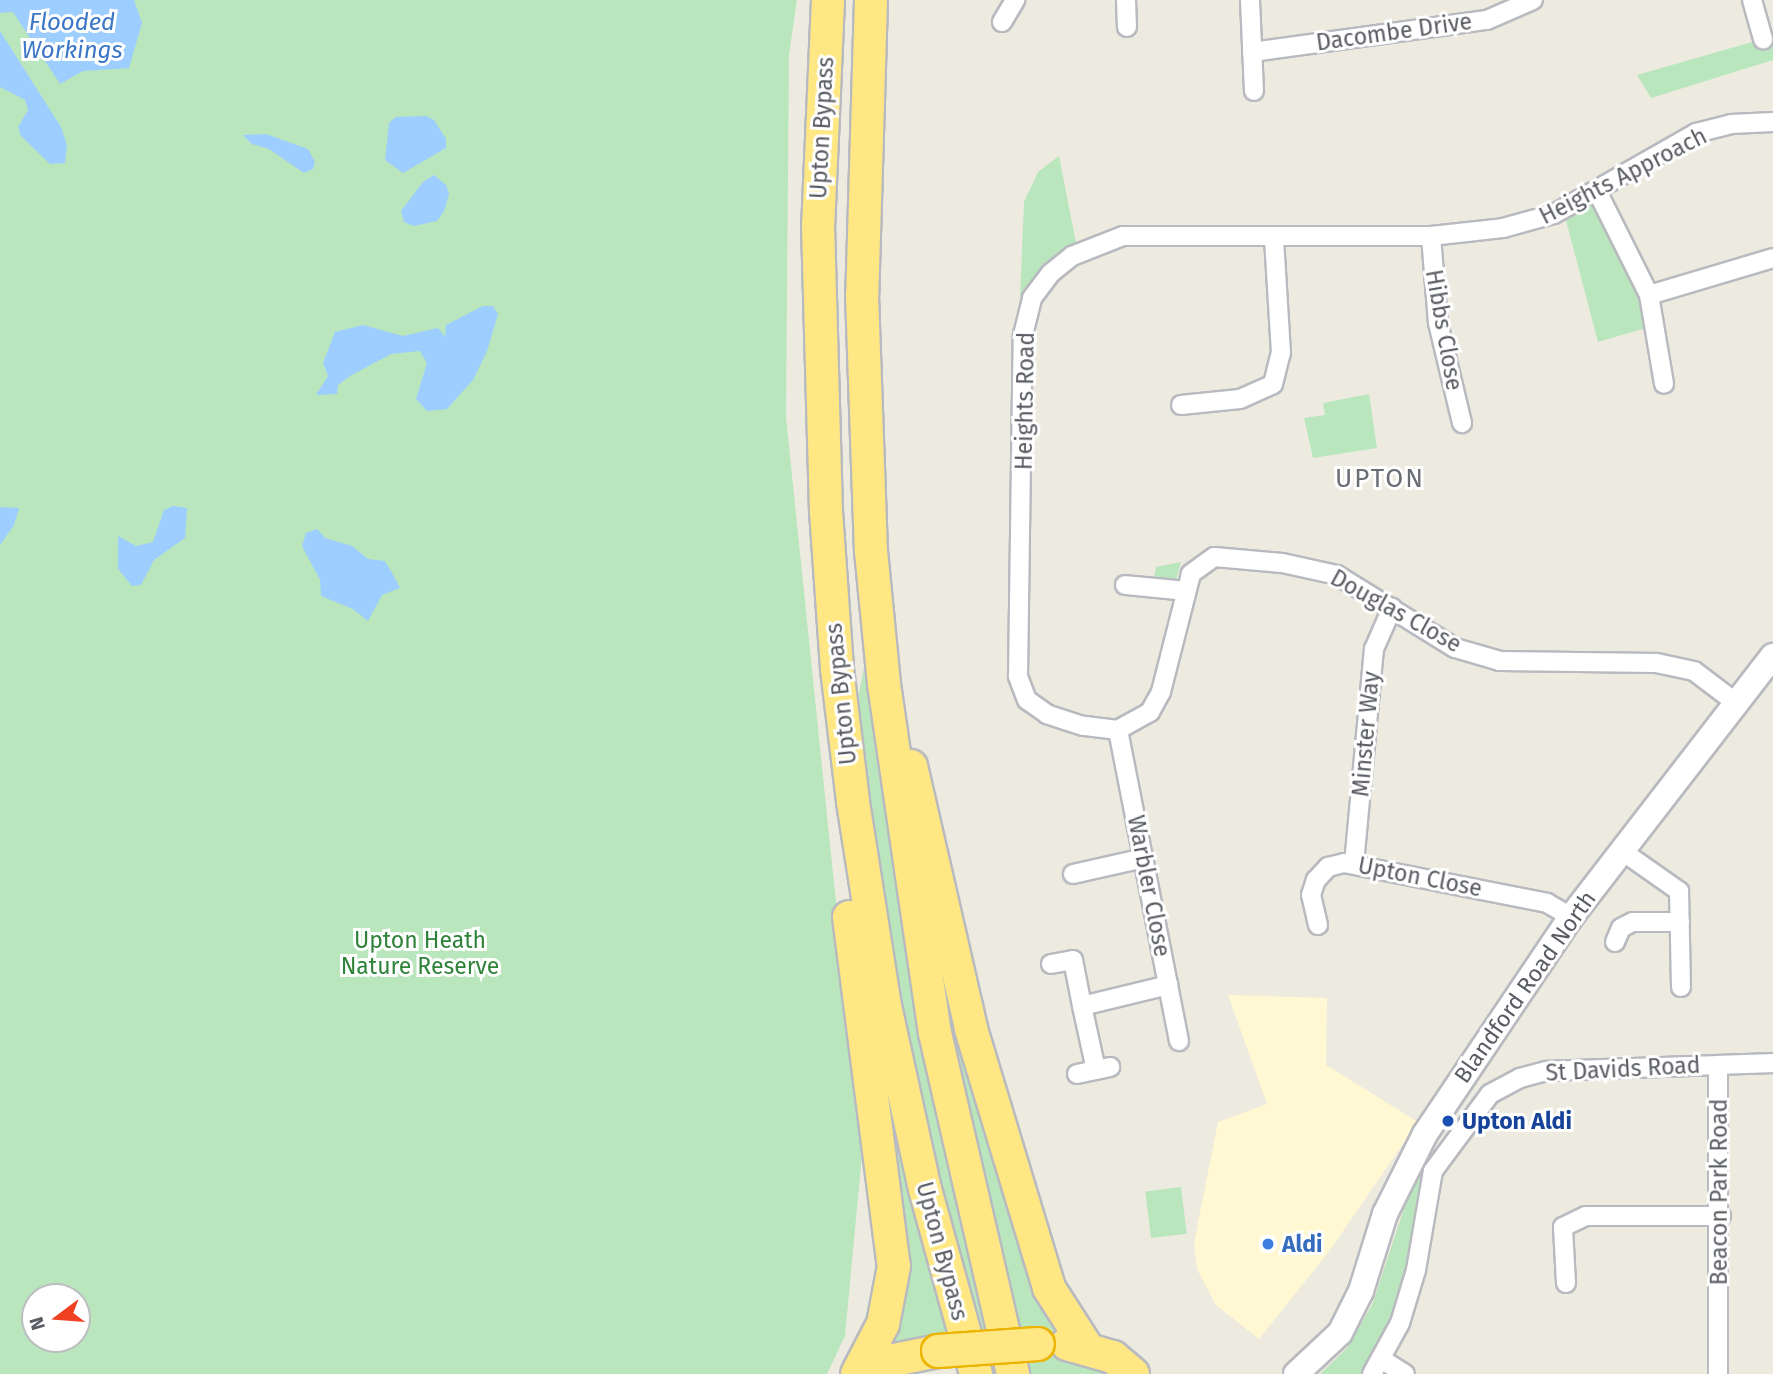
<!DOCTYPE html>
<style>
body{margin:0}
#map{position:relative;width:1773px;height:1374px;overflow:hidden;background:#edebe0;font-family:"Fira Sans",sans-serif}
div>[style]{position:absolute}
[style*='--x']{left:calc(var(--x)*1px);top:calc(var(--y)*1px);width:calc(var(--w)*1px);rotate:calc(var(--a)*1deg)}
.commercial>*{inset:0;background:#fff8d2}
.green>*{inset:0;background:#bae6bd;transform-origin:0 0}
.water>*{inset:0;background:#9dceff}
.roads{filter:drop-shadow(2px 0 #b8bac0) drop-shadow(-2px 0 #b8bac0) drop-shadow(0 2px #b8bac0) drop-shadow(0 -2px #b8bac0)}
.street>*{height:18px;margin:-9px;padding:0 9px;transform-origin:9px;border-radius:9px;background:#fff}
.secondary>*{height:24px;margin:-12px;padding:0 12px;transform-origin:12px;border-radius:12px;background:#fff}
.highway>*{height:32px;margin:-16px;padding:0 16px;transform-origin:16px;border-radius:16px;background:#ffe884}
.bridges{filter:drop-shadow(2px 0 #ecb300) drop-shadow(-2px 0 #ecb300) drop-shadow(0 2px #ecb300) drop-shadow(0 -2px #ecb300)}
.highway-bridge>*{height:32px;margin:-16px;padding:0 16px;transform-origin:16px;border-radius:16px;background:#ffe884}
.dots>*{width:19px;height:19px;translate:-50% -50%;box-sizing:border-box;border:4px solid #fff;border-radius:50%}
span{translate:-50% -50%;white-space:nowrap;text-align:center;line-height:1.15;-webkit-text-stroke:6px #fff;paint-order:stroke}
.street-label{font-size:23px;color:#595c62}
.park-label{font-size:23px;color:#2f8239}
.transit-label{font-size:23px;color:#164399;font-weight:700}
.left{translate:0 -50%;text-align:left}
.shop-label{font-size:23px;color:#366cbe;font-weight:700}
.water-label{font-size:24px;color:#3b76c7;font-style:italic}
.quarter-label{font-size:26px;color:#6a6e74;letter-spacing:2px}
.north{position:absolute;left:21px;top:1283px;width:70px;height:70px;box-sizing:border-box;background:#fff;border:2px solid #bdbec0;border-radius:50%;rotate:254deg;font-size:19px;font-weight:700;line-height:28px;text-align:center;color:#595c62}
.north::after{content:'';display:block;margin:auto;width:24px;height:32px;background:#f04022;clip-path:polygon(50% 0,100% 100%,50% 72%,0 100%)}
</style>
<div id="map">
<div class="commercial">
<div style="clip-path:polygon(1228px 995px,1327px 998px,1326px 1065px,1418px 1122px,1330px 1250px,1259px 1339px,1216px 1305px,1197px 1269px,1194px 1243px,1218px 1122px,1267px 1104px)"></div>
</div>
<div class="green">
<div style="clip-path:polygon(evenodd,0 0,797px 0,789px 55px,786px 417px,862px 1155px,845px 1336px,827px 1374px,0 1374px,0 0,35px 1297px,77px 1297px,77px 1339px,35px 1339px,35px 1297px)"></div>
<div style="clip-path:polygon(1773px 36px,1773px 60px,1651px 98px,1637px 75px)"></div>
<div style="clip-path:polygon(1059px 156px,1078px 253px,1051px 273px,1025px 328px,1020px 298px,1024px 202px,1038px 172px)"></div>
<div style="clip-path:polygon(1597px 191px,1656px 325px,1598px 342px,1563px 209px)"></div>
<div style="clip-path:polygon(1369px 394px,1377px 448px,1313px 458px,1304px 418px,1325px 415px,1323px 403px)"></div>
<div style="clip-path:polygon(1181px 562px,1176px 581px,1154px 577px,1156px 567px)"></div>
<div style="clip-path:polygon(864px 667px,921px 1041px,960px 1224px,989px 1336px,974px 1336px,897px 1008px,856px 709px)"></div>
<div style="clip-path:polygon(916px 825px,1066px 1331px,1018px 1333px,942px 1004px)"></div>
<div style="clip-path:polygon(869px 976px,951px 1337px,889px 1345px)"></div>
<div style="clip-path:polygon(1419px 1163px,1433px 1171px,1416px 1270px,1372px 1374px,1320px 1374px,1347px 1348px,1372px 1305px)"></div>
<div style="left:1181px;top:1187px;width:47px;height:36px;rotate:83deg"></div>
<div style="clip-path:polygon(1057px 1356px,1118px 1374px,1031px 1374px,1027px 1360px)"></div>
</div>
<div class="water">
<div style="clip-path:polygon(0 0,134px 0,142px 23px,129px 68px,83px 71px,60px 84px,13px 12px,0 13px)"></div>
<div style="clip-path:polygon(0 31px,61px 127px,67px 145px,65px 163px,50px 164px,21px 136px,18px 127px,28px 110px,25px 100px,0 87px)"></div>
<div style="clip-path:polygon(426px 116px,434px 120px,446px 139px,446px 148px,403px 173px,385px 160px,389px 123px,396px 117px)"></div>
<div style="clip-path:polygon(266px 134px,308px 149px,315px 162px,313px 169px,304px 173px,269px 149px,252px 144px,243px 135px)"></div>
<div style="clip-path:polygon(434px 175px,446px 185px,449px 194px,444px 211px,437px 221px,414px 226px,404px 222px,401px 211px,423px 182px)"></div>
<div style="clip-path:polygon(483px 306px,493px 306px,498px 314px,487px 351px,473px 380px,447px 409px,427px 411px,416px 399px,427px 363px,420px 351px,391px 354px,350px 376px,338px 385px,337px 394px,316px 395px,328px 376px,323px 363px,335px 332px,363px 325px,403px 336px,438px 328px,445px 337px,446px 325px)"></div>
<div style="clip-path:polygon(173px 506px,187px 508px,185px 538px,154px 560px,141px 585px,132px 586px,118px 569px,118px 536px,136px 546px,153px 542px,164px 510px)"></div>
<div style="clip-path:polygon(0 507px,19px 508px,14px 525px,0 545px)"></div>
<div style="clip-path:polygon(317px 529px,325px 538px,352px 546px,368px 559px,385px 561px,391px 571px,400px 588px,382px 595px,368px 621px,353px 609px,321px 596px,320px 580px,302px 546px,306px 533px)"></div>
</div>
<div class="roads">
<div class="street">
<div style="--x:1126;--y:0;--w:27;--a:88"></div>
<div style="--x:1250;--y:0;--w:91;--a:87.5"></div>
<div style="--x:1752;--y:0;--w:41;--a:74.2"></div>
<div style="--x:1002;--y:22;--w:26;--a:-59"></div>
<div style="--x:1252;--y:52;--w:237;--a:-7.8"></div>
<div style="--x:1487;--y:20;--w:50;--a:-23.5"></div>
<div style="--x:1597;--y:191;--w:116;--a:63.4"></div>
<div style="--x:1649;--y:295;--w:90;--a:80.4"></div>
<div style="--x:1431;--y:236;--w:87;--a:85.4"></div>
<div style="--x:1438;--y:323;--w:103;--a:76.5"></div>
<div style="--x:1649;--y:295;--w:129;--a:-16.6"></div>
<div style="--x:1181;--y:405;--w:59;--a:-5.8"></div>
<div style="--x:1240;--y:399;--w:36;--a:-24"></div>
<div style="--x:1273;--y:384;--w:32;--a:-76"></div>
<div style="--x:1281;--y:353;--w:115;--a:-93.5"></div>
<div style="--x:1125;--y:585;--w:61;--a:5.6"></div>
<div style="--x:1735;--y:702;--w:51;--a:-142.9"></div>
<div style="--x:1694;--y:671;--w:39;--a:-168"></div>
<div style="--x:1656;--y:663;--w:156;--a:-179.3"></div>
<div style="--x:1500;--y:661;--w:47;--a:-163.9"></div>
<div style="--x:1455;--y:648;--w:139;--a:-148.3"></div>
<div style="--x:1337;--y:575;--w:56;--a:-167.7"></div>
<div style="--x:1282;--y:563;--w:68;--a:-175"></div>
<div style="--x:1214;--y:557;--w:29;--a:144"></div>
<div style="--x:1191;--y:574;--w:122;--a:104.3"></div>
<div style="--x:1161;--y:692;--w:23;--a:119"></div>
<div style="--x:1150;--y:712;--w:37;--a:151"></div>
<div style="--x:1118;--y:730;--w:35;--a:-173"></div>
<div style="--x:1083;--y:726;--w:38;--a:-162"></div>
<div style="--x:1047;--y:714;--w:24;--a:-145"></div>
<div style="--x:1027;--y:700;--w:26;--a:-111"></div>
<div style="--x:1018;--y:676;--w:341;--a:-89.2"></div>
<div style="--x:1023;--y:335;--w:38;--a:-76"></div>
<div style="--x:1032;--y:298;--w:31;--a:-53"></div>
<div style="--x:1051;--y:273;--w:27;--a:-39"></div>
<div style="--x:1072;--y:256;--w:55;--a:-21.4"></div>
<div style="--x:1123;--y:236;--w:308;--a:0"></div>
<div style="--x:1431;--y:236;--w:72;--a:-6.3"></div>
<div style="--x:1503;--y:228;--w:53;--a:-15.4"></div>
<div style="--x:1554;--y:214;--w:163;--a:-29.7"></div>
<div style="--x:1696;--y:133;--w:36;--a:-14"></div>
<div style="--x:1731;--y:124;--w:42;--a:-2.7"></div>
<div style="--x:1118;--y:730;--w:317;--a:78.9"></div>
<div style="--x:1622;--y:851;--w:70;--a:35.1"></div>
<div style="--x:1679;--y:891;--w:96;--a:88.8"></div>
<div style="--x:1354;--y:864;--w:216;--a:-84.7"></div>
<div style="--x:1374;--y:649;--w:45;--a:-66.3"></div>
<div style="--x:1073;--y:874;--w:73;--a:-12.7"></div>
<div style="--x:1318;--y:925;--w:31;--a:-103"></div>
<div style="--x:1311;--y:895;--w:16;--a:-72"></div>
<div style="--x:1316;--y:880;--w:18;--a:-47"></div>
<div style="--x:1328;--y:867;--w:16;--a:-14"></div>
<div style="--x:1344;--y:863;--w:207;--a:11.1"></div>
<div style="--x:1547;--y:903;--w:28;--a:30"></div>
<div style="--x:1615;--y:942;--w:15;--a:-67"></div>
<div style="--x:1621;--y:928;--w:13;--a:-27"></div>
<div style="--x:1633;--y:922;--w:47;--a:0"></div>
<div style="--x:1051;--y:964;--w:22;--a:-10"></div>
<div style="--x:1073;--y:960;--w:47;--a:78.9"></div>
<div style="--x:1096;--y:1070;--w:66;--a:-102.3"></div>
<div style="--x:1082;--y:1006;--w:89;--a:-13.7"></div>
<div style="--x:1077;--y:1074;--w:34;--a:-12"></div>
<div style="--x:1566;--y:1283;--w:56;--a:-93.1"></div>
<div style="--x:1563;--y:1227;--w:25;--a:-26"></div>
<div style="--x:1586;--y:1216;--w:135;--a:0"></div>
<div style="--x:1381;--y:1359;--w:28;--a:32"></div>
<div style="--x:1372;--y:1374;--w:58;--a:-61.2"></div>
<div style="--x:1400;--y:1323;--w:55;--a:-73.2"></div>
<div style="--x:1416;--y:1270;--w:100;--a:-80.3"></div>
<div style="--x:1433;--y:1171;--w:96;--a:-53.5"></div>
<div style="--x:1490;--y:1094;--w:34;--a:-28"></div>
<div style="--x:1520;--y:1078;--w:28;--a:-15"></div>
<div style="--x:1547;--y:1071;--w:171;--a:-2"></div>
<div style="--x:1718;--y:1374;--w:309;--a:-90"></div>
<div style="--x:1718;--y:1065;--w:55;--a:-2.1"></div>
</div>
<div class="secondary">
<div style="--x:1296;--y:1374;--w:60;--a:-43"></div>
<div style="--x:1340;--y:1333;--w:47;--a:-63.4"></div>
<div style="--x:1361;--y:1291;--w:81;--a:-72.7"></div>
<div style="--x:1385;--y:1214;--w:89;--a:-63.4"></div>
<div style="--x:1425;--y:1134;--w:262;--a:-56.1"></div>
<div style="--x:1571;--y:917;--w:330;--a:-52.3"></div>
</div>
<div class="highway">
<div style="--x:828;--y:0;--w:225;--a:92.5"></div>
<div style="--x:818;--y:225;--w:286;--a:88.4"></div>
<div style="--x:826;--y:511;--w:158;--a:86"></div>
<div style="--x:837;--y:669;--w:134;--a:83.1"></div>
<div style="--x:853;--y:802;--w:206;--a:81.1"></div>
<div style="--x:885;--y:1006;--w:187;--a:77.7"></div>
<div style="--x:925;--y:1189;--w:192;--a:74.6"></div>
<div style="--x:871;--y:0;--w:295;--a:91.7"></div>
<div style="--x:862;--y:295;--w:256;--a:88"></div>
<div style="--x:871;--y:551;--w:134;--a:84.4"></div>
<div style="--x:884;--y:684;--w:353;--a:81.7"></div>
<div style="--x:935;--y:1033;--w:350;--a:77.1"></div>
<div style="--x:911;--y:766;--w:270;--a:77.1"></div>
<div style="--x:971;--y:1029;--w:270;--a:73.2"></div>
<div style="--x:1049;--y:1288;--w:69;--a:57.5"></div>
<div style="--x:849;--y:917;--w:352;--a:82.7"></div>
<div style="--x:894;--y:1266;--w:59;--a:100.7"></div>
<div style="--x:883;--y:1324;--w:56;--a:117.5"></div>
<div style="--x:1067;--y:1344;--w:48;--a:15.8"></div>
<div style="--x:1113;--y:1357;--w:26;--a:40"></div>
<div style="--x:864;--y:1374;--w:28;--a:-27"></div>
<div style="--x:889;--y:1361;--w:50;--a:-11.5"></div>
</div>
</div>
<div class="bridges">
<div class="highway-bridge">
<div style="--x:938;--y:1351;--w:100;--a:-4"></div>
</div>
</div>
<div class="dots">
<div style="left:1448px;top:1121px;background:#1a4fb4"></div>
<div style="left:1268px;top:1244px;background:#3f7fe0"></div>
</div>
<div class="street-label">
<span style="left:1394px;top:32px;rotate:-8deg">Dacombe Drive</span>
<span style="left:822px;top:128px;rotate:-87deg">Upton Bypass</span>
<span style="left:1623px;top:176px;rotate:-27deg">Heights Approach</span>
<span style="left:1444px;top:330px;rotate:80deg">Hibbs Close</span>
<span style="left:1025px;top:401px;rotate:-89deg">Heights Road</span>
<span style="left:1396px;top:611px;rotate:29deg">Douglas Close</span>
<span style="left:841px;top:694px;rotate:-96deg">Upton Bypass</span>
<span style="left:1366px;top:734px;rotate:-85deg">Minster Way</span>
<span style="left:1420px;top:877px;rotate:11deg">Upton Close</span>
<span style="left:1149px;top:886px;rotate:79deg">Warbler Close</span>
<span style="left:1525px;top:987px;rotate:-55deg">Blandford Road North</span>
<span style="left:1623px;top:1069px;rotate:-3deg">St Davids Road</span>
<span style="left:1719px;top:1192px;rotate:-90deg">Beacon Park Road</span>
<span style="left:942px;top:1251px;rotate:75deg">Upton Bypass</span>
</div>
<div class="park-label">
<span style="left:420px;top:953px">Upton Heath<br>Nature Reserve</span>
</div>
<div class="transit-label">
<span class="left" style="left:1462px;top:1121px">Upton Aldi</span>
</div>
<div class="shop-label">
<span class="left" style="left:1282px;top:1244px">Aldi</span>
</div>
<div class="water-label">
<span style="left:72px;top:37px">Flooded<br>Workings</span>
</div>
<div class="quarter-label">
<span style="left:1380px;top:479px">UPTON</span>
</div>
<div class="north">N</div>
</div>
